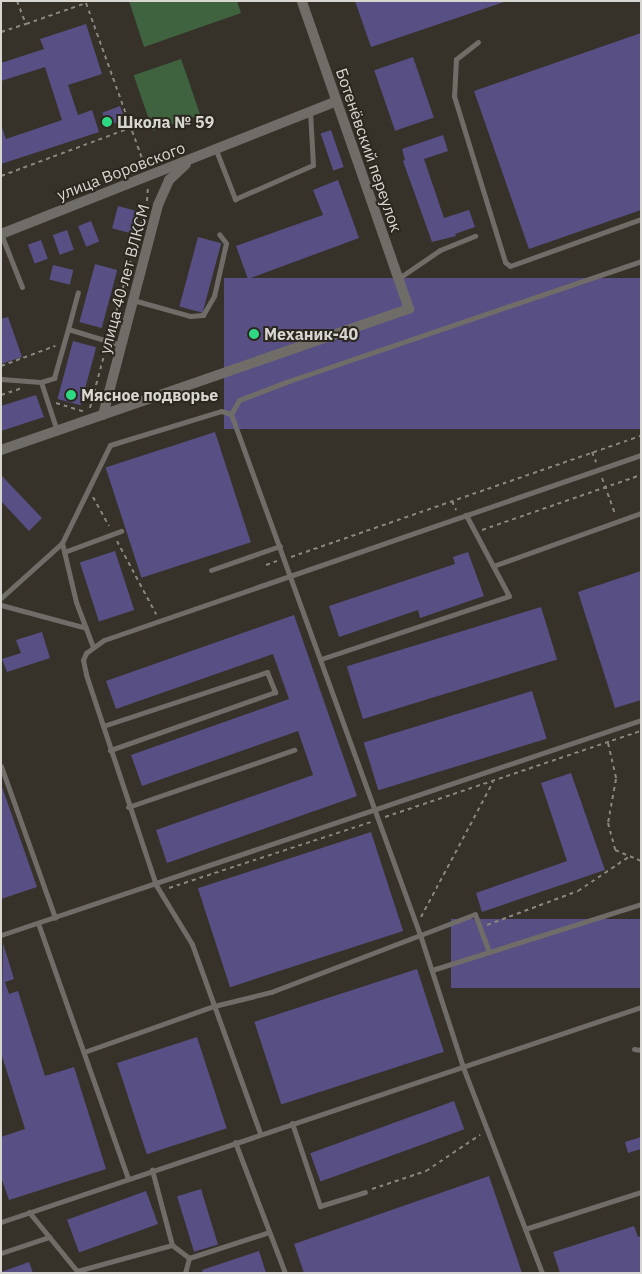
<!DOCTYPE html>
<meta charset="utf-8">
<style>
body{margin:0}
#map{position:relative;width:642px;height:1274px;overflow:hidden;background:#36322a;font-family:"IBM Plex Sans",sans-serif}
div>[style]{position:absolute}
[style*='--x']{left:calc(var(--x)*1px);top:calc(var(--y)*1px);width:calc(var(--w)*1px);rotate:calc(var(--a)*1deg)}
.green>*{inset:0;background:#3f633f;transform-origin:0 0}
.building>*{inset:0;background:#584f84;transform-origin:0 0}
.path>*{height:2px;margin-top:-1px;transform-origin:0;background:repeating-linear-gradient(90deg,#89867f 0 4px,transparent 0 8px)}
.service>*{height:5px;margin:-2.5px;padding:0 2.5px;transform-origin:2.5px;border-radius:2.5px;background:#706d69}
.minor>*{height:10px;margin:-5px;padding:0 5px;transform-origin:5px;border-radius:5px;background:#706d69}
.dots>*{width:14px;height:14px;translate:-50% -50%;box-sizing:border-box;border:2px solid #2c2820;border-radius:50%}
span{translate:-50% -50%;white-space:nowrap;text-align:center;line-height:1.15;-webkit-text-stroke:4px #2c2820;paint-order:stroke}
.poi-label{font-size:16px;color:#d8d6d1;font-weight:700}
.left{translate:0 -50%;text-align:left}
.street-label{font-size:16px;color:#d8d6d1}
.frame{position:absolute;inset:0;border:2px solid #d8d6d1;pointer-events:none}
</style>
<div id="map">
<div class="green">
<div style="clip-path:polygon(129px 1px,237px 1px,241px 13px,144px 47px)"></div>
<div style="left:181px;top:59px;width:59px;height:50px;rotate:71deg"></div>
</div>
<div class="building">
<div style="clip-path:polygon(355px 1px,504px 1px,504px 2px,371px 47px)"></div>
<div style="clip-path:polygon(86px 24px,102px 74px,68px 85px,78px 115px,92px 110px,99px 132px,1px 164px,1px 125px,6px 139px,62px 120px,45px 67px,1px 81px,1px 63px,44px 49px,40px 39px)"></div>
<div style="clip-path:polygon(641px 33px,641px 210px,529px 249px,474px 91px)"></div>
<div style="left:413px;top:57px;width:64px;height:41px;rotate:71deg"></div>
<div style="left:120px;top:106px;width:14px;height:19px;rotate:69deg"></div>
<div style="left:331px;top:130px;width:39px;height:11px;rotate:71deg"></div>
<div style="clip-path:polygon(443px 135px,448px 151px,424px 159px,444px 218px,469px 210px,475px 227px,455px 234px,456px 236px,432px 242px,403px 161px,405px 160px,402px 149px)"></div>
<div style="clip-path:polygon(338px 180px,359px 238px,248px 279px,236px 246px,323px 215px,313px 190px)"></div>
<div style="left:118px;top:206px;width:23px;height:23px;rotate:15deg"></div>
<div style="left:91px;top:221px;width:22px;height:14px;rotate:68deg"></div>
<div style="left:67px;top:230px;width:21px;height:15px;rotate:71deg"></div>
<div style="left:198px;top:237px;width:24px;height:72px;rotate:15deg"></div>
<div style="left:41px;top:240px;width:20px;height:14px;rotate:70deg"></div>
<div style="left:95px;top:264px;width:23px;height:60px;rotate:15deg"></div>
<div style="left:53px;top:265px;width:21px;height:15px;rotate:14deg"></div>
<div style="left:641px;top:278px;width:151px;height:417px;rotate:90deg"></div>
<div style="clip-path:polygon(8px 317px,22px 357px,1px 364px,1px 319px)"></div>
<div style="left:73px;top:341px;width:24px;height:60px;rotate:15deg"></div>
<div style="clip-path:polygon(36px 395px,44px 417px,1px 431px,1px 406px)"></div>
<div style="left:215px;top:432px;width:116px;height:115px;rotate:72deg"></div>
<div style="clip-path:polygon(1px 475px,42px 518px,29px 531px,1px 501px)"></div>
<div style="left:115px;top:551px;width:62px;height:37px;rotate:72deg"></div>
<div style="clip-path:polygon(468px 552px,484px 596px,420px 618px,418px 610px,339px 637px,329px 606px,455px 564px,453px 557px)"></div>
<div style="clip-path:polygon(641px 571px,641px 700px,615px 708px,578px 592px)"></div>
<div style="left:541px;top:607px;width:55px;height:203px;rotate:73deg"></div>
<div style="clip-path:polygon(294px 615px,357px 796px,167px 863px,156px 830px,313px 775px,298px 731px,142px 786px,131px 755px,289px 699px,273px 654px,116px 709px,106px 681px)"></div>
<div style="clip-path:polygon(42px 632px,50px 658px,7px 672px,2px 659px,21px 653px,16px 640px)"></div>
<div style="left:532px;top:691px;width:50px;height:176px;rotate:73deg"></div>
<div style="clip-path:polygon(571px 773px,605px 870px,482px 912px,476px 893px,567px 861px,541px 783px)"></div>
<div style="clip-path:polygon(1px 784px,37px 887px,1px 899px)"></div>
<div style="left:371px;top:832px;width:104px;height:182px;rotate:72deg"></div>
<div style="left:641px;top:919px;width:69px;height:190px;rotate:90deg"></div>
<div style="clip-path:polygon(3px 943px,14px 979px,5px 982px,9px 994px,18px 991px,45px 1076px,74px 1067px,106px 1169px,9px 1200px,1px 1177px,1px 1137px,25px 1129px,1px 1053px)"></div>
<div style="left:417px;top:969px;width:87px;height:171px;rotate:72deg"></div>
<div style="left:197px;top:1037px;width:96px;height:84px;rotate:72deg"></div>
<div style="left:454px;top:1101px;width:30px;height:153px;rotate:70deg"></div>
<div style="clip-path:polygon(641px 1137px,641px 1149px,628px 1153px,625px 1142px)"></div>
<div style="clip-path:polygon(489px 1176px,522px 1273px,304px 1273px,294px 1244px)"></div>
<div style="left:201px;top:1189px;width:58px;height:25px;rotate:73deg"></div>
<div style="left:146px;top:1191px;width:35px;height:84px;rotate:70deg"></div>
<div style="clip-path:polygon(634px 1226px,638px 1237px,641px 1236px,641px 1273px,560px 1273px,553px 1252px)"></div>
<div style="clip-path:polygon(259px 1251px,266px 1273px,203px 1273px,202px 1270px)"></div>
<div style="clip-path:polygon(29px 1262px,33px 1273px,1px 1273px,1px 1272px)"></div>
</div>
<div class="path">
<div style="--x:17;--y:1;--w:25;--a:69"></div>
<div style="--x:26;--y:24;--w:64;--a:-19.3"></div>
<div style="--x:86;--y:3;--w:174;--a:70.2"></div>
<div style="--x:1;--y:32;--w:26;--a:-18"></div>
<div style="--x:1;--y:176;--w:138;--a:-20.4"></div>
<div style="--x:147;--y:201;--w:15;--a:-86"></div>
<div style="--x:110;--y:334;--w:133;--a:-74.3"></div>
<div style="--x:1;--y:366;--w:58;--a:-20.3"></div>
<div style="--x:1;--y:395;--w:20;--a:-18"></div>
<div style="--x:56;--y:403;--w:28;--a:17"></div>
<div style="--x:90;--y:408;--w:62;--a:-75.1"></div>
<div style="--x:592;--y:452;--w:11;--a:68"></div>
<div style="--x:602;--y:478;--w:37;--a:70"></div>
<div style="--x:93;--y:497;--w:33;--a:61"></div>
<div style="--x:452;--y:501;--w:10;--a:66"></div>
<div style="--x:482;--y:530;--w:168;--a:-19.1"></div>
<div style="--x:117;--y:541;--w:83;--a:61.9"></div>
<div style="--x:291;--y:557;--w:370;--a:-19.1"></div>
<div style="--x:266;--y:565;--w:12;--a:-20"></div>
<div style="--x:608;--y:743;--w:37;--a:77"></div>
<div style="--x:616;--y:779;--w:45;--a:100.3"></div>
<div style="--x:608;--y:823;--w:28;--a:75"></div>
<div style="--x:615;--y:850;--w:28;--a:23"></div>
<div style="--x:385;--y:817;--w:270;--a:-18.6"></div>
<div style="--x:169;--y:888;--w:213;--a:-18.1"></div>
<div style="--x:421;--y:917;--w:153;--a:-61.9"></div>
<div style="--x:487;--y:925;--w:97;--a:-20.5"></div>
<div style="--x:578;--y:891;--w:63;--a:-33.9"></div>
<div style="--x:372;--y:1189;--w:57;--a:-18.4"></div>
<div style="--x:426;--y:1171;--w:65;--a:-33.7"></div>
</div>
<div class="service">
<div style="--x:478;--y:42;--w:28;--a:142"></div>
<div style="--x:456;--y:59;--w:37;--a:93"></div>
<div style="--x:454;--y:96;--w:174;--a:72.9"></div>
<div style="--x:505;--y:262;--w:6;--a:39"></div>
<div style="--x:510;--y:266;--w:139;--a:-19.7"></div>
<div style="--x:216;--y:150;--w:53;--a:68.8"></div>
<div style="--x:235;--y:199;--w:85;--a:-23.6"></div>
<div style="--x:313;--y:165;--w:53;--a:-93.2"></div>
<div style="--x:1;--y:234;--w:57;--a:68.4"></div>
<div style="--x:399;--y:278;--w:50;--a:-34.3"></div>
<div style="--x:440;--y:250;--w:38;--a:-22"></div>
<div style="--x:133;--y:300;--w:59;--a:15.7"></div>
<div style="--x:190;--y:316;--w:13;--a:-4"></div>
<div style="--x:203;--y:315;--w:22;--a:-60"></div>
<div style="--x:214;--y:296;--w:54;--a:-77.2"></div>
<div style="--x:226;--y:243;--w:11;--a:-128"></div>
<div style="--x:68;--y:329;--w:38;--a:-75"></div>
<div style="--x:1;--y:379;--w:40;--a:4.3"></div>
<div style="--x:41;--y:382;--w:14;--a:-17"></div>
<div style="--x:54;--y:378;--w:51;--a:-74.1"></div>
<div style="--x:68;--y:329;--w:55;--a:16.8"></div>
<div style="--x:41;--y:382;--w:52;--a:71.9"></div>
<div style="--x:64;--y:552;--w:61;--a:-20.2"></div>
<div style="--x:493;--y:566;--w:157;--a:-19.7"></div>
<div style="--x:211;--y:570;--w:73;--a:-19.2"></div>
<div style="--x:1;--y:598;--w:82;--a:-42"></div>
<div style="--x:1;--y:605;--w:88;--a:15.1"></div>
<div style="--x:93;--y:647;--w:48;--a:-110.7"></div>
<div style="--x:76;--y:602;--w:61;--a:-103.3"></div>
<div style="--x:62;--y:543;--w:109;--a:-63.9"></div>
<div style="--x:110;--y:445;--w:116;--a:-17"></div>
<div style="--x:221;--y:411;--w:10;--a:17"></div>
<div style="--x:321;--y:659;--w:198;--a:-18.5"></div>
<div style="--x:509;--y:596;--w:92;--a:-118"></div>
<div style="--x:103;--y:726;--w:173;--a:-18.2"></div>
<div style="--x:267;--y:672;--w:22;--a:68"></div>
<div style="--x:275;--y:692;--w:175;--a:160.6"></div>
<div style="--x:1;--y:766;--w:161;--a:70.4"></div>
<div style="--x:128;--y:807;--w:176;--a:-19"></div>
<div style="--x:38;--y:923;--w:270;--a:70.6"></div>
<div style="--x:1;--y:935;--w:675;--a:-18.57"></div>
<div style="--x:432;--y:970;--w:219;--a:-17.5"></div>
<div style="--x:634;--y:1049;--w:7;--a:8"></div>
<div style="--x:84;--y:1052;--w:138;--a:-19.5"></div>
<div style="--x:214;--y:1006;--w:59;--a:-13.8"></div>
<div style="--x:271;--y:992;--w:218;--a:-20.9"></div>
<div style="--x:475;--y:914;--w:40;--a:69.8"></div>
<div style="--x:292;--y:1123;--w:88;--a:71.4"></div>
<div style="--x:320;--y:1206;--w:47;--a:-17.3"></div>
<div style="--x:260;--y:1133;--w:201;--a:-109.8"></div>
<div style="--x:192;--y:944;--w:69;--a:-121.4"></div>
<div style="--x:156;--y:885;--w:222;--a:-108.4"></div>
<div style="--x:86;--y:674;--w:14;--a:-102"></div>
<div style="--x:83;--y:660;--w:8;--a:-67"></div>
<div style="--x:86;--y:653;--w:22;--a:-36"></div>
<div style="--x:104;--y:640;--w:568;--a:-19.01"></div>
<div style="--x:235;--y:1142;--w:140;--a:69.1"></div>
<div style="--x:29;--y:1212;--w:76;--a:50.9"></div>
<div style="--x:77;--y:1271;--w:98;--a:-15.3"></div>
<div style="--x:172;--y:1245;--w:78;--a:-104.9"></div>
<div style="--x:1;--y:1222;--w:675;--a:-18.57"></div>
<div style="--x:525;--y:1229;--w:122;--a:-17.7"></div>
<div style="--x:172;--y:1245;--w:21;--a:37"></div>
<div style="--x:189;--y:1258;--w:84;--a:-18"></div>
<div style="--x:1;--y:1253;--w:51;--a:-18.4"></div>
<div style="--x:185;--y:1273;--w:16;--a:-75"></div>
<div style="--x:542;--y:1273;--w:221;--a:-111"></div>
<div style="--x:463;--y:1067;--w:139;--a:-108"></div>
<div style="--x:420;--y:935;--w:554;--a:-109.94"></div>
<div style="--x:231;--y:414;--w:16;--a:-60"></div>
<div style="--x:239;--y:400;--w:53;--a:-20.8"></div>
<div style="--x:289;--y:381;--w:372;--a:-18.8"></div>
</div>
<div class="minor">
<div style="--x:1;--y:234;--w:359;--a:-21.6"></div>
<div style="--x:103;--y:415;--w:217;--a:-75.3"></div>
<div style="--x:158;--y:205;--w:27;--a:-66"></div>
<div style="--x:169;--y:180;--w:23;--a:-43"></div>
<div style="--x:1;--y:450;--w:432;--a:-19.1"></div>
<div style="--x:409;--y:309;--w:326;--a:-109.2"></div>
</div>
<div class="dots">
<div style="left:107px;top:122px;background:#2fd883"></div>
<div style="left:254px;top:334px;background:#2fd883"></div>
<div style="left:71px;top:395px;background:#2fd883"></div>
</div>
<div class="poi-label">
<span class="left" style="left:117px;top:122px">Школа № 59</span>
<span class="left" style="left:264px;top:334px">Механик-40</span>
<span class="left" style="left:81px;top:395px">Мясное подворье</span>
</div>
<div class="street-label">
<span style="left:369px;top:150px;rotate:71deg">Ботенёвский переулок</span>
<span style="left:121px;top:171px;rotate:-21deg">улица Воровского</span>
<span style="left:124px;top:279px;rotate:-75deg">улица 40 лет ВЛКСМ</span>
</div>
<div class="frame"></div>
</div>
